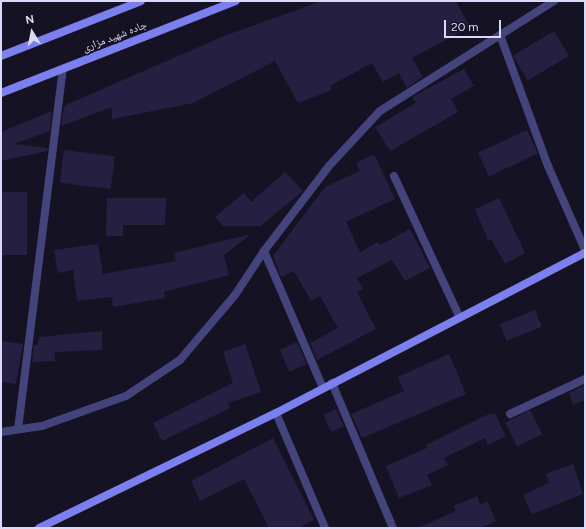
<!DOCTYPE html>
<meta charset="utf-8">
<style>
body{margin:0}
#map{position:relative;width:586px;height:529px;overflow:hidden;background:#141223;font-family:Figtree,"Noto Naskh Arabic",sans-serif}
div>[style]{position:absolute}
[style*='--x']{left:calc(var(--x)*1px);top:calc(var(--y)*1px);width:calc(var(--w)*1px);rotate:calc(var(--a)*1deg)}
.building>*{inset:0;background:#252042;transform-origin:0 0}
.street>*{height:8px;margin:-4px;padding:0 4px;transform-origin:4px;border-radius:4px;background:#43447c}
.secondary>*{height:8px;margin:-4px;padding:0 4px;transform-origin:4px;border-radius:4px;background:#7c7fee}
span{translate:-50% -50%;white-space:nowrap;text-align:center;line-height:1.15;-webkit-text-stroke:3.5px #141223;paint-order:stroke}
.street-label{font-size:11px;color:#dbd9fa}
.frame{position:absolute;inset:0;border:2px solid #dbd9fa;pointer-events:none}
.north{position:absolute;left:12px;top:12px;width:40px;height:40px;-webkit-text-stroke:3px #141223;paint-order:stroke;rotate:350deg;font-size:11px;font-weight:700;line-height:16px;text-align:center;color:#dbd9fa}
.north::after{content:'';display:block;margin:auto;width:14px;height:18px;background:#dbd9fa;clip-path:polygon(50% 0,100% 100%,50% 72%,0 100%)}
.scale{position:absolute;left:444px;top:20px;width:57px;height:18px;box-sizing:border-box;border:2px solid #dbd9fa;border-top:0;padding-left:5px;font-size:12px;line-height:14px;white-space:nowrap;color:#dbd9fa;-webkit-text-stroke:3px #141223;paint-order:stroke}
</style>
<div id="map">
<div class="building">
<div style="clip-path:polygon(322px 1px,456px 1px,470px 27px,412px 58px,423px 77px,407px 88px,399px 73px,383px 82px,372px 63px,330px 86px,332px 90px,298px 103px,275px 61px,193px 103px,112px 119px,112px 107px,61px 126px,64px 107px,68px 104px,224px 36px)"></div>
<div style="left:554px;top:31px;width:29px;height:48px;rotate:59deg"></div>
<div style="clip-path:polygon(464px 69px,474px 86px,451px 99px,458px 112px,390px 151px,375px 127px,416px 103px,412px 97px)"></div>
<div style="clip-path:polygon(52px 111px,50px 131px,14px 144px,48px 148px,47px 151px,1px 161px,1px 132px)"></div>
<div style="left:527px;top:130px;width:26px;height:54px;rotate:65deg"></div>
<div style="left:64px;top:150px;width:51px;height:33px;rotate:7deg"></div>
<div style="clip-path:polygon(374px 154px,395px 199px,346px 222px,360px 252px,378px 242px,380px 245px,410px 229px,430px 268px,405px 281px,392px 260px,357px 278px,363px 289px,357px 292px,376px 329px,317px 360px,310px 343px,338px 328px,320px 296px,311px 301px,294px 271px,281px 277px,273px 256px,325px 187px,360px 171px,356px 163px)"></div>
<div style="clip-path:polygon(285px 172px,303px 191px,260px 226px,223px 226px,215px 217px,244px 193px,251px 202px)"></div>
<div style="left:1px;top:192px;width:26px;height:63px"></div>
<div style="clip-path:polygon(107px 198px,166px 198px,165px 225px,123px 225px,123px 236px,106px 236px)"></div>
<div style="clip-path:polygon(499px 198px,525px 253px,505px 264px,491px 239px,488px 240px,475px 209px)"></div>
<div style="clip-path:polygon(251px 234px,224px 255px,229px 275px,164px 292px,165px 298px,113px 307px,112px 297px,77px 301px,73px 270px,58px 273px,54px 250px,98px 244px,103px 274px,176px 261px,174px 253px)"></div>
<div style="left:535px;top:310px;width:18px;height:38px;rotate:68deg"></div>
<div style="clip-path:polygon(102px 331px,102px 350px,55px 352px,55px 361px,32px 362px,34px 345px,38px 345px,39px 337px)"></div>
<div style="clip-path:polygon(1px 341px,23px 344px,16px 384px,1px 382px)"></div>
<div style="left:297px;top:342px;width:24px;height:19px;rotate:66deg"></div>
<div style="clip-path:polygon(245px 344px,261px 392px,228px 403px,230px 408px,162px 441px,153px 423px,233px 383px,223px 352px)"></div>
<div style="clip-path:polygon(449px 354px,466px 394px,362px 438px,351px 414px,404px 391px,398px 377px)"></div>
<div style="clip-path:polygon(585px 385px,585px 400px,573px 405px,569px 393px)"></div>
<div style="left:336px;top:409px;width:19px;height:14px;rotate:65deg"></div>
<div style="left:530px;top:410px;width:27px;height:28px;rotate:63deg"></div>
<div style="clip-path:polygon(489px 414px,495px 414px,506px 436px,488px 445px,485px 438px,444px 458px,448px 465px,427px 475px,432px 485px,399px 498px,386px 466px,427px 448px,426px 445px)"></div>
<div style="clip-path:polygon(273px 438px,314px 520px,298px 528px,269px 528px,244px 479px,200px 501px,191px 481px)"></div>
<div style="clip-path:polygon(573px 464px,583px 494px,532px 514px,523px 495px,549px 483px,546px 474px)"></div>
<div style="clip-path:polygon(477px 496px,480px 505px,487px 501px,496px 521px,481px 528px,418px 528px,456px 511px,454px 506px)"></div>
</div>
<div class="street">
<div style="--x:500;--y:35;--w:140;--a:69.9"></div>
<div style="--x:548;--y:166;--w:92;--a:66.2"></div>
<div style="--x:394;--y:176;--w:154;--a:65.1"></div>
<div style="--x:264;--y:251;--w:149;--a:66.7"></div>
<div style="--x:332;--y:383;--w:157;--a:67.2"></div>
<div style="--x:276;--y:413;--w:125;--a:66.9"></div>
<div style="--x:510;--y:414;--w:83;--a:-25"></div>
<div style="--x:18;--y:429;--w:363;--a:-82.9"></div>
<div style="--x:1;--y:432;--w:41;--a:-8.3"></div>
<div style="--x:42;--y:426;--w:89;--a:-19.7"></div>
<div style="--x:126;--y:396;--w:65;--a:-33.7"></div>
<div style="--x:180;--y:360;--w:85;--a:-49.8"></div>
<div style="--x:235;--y:295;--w:53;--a:-56.6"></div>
<div style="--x:264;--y:251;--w:107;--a:-52.6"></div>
<div style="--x:329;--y:166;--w:75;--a:-47.2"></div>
<div style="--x:380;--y:111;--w:206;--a:-32.3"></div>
</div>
<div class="secondary">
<div style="--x:1;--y:56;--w:150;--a:-21.4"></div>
<div style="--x:1;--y:93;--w:252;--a:-21.4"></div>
<div style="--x:39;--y:528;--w:263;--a:-25.9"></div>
<div style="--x:276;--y:413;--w:348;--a:-27.4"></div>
</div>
<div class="street-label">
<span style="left:115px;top:37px;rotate:-21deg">جاده شهید مزاری</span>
</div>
<div class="frame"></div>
<div class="north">N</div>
<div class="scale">20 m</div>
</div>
